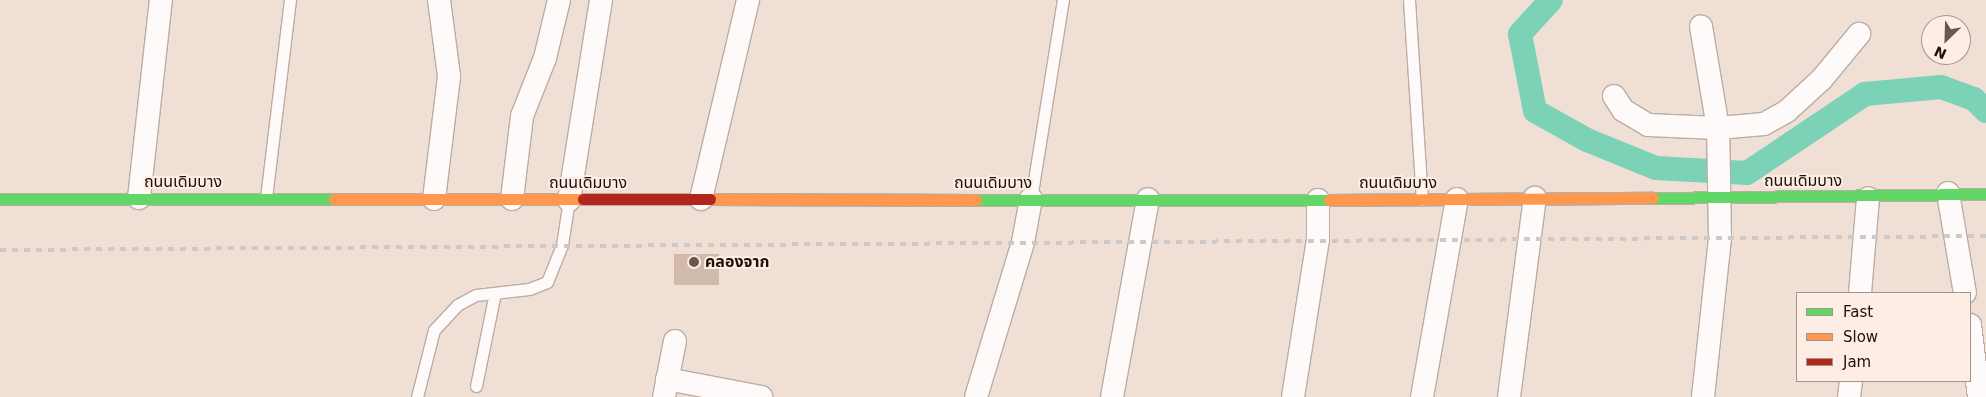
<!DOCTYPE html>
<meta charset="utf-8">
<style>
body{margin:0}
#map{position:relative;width:1986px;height:397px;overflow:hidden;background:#f0dfd5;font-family:"DejaVu Sans","Noto Sans Thai",sans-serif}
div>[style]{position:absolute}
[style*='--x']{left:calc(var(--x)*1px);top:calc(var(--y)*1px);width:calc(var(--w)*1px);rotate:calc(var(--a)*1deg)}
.canal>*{height:24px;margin:-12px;padding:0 12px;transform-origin:12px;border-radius:12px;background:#7bd2b6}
.building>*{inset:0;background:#d2baab;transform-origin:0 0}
.roads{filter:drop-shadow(1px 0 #bbaca4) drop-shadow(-1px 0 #bbaca4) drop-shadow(0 1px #bbaca4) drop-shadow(0 -1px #bbaca4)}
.lane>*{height:11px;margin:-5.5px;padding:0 5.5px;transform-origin:5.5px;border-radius:5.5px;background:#fdfaf9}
.street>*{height:22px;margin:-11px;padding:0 11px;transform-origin:11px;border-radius:11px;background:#fdfaf9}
.fast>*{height:11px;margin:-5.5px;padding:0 5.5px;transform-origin:5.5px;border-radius:5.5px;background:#63d668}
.slow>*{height:11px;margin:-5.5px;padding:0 5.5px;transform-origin:5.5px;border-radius:5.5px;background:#ff974d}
.jam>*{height:11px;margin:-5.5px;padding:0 5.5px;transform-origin:5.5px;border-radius:5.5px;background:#b3261e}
.rail>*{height:4px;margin-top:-2px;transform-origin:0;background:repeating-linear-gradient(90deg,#cec9c7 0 6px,transparent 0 12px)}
.dots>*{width:14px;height:14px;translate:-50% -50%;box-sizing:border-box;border:2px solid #fdede4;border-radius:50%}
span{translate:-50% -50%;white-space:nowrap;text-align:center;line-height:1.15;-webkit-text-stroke:4px #fdede4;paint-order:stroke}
.street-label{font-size:16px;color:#1e1009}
.poi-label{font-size:16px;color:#1e1009;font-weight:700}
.left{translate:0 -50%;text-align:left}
.legend{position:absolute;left:1796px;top:292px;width:175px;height:90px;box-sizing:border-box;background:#fdede4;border:1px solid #a4958c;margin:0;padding:6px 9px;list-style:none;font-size:15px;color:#1e1009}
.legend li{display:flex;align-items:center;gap:10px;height:25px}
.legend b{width:25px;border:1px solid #a4958c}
.north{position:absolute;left:1921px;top:15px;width:50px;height:50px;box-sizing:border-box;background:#fdede4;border:1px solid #a4958c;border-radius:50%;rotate:204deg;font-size:14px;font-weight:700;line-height:20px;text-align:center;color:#1e1009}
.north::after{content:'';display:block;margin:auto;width:18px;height:22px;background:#685850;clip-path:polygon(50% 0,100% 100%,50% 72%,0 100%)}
</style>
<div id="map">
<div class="canal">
<div style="--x:1551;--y:0;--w:46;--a:132.4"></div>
<div style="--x:1520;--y:34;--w:78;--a:79"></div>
<div style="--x:1535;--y:111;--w:60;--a:29.1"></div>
<div style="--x:1587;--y:140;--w:74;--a:22.1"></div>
<div style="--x:1656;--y:168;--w:91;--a:3.1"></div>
<div style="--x:1747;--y:173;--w:142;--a:-33.8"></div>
<div style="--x:1865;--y:94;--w:76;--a:-5.3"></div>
<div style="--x:1941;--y:87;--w:35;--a:20"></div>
<div style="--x:1974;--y:99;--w:17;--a:45"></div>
</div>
<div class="building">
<div style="left:674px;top:254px;width:45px;height:31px"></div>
</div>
<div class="roads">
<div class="lane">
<div style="--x:1409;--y:0;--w:200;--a:86.3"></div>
<div style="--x:266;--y:198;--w:199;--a:-83.1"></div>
<div style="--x:1031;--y:199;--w:202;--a:-80.9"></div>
<div style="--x:476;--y:386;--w:95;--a:-78.5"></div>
<div style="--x:417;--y:397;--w:69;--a:-75.8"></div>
<div style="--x:434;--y:330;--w:34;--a:-47"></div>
<div style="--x:457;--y:305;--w:21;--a:-28"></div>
<div style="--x:476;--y:295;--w:53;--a:-6.5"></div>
<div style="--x:529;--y:289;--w:19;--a:-21"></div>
<div style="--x:547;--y:282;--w:40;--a:-68"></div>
<div style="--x:562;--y:245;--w:46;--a:-81.2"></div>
</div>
<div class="street">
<div style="--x:1614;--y:96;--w:17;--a:57"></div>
<div style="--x:1623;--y:110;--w:29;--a:31"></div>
<div style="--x:1648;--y:125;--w:70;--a:2.5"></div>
<div style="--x:1718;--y:128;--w:103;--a:-99.5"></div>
<div style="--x:1948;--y:193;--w:101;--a:80.4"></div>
<div style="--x:139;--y:198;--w:199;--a:-83.7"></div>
<div style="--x:434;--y:199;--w:124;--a:-83"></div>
<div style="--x:449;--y:76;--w:77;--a:-97.5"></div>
<div style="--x:512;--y:199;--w:84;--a:-83.1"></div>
<div style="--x:522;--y:116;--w:62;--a:-68.4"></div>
<div style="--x:545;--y:58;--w:60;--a:-76.4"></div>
<div style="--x:701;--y:199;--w:204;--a:-76.7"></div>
<div style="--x:569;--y:200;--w:203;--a:-80.9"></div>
<div style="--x:1860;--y:293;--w:95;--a:-85.2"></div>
<div style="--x:1970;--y:325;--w:73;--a:82.9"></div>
<div style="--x:667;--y:379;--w:96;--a:10.8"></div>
<div style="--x:664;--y:397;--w:57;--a:-78.9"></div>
<div style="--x:976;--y:397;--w:162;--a:-73.1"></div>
<div style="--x:1023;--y:242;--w:44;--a:-79.5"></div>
<div style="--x:1112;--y:397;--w:201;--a:-79.7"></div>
<div style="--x:1293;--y:397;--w:159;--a:-81"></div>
<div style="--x:1318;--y:240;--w:40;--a:-90"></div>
<div style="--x:1422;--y:397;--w:201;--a:-80"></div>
<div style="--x:1509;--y:397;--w:201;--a:-82.6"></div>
<div style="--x:1703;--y:397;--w:160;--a:-83.9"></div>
<div style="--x:1720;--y:238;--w:110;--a:-91"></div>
<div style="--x:1718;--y:128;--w:46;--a:-5"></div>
<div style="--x:1764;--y:124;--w:26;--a:-29"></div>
<div style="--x:1787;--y:111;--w:46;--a:-42.4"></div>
<div style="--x:1821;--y:80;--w:60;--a:-50.4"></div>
<div style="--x:1849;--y:397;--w:16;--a:-83"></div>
</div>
<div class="fast">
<div style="--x:1653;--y:198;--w:333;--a:-0.7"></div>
<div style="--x:0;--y:199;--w:334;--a:0"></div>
<div style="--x:976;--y:200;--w:353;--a:0"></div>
</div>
<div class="slow">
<div style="--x:334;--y:199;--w:249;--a:0"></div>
<div style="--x:710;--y:199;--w:266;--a:0.2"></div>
<div style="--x:1329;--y:200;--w:324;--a:-0.4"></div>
</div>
<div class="jam">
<div style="--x:583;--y:199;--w:127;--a:0"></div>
</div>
</div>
<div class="rail">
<div style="--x:0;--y:250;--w:1986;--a:-0.4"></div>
</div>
<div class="dots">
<div style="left:694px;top:262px;background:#685850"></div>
</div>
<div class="street-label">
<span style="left:1803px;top:181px">ถนนเดิมบาง</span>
<span style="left:183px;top:182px">ถนนเดิมบาง</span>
<span style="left:588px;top:183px">ถนนเดิมบาง</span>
<span style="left:993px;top:183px">ถนนเดิมบาง</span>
<span style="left:1398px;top:183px">ถนนเดิมบาง</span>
</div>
<div class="poi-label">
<span class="left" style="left:705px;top:262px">คลองจาก</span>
</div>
<ul class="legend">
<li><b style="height:6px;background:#63d668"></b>Fast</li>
<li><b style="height:6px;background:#ff974d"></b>Slow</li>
<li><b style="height:6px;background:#b3261e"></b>Jam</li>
</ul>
<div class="north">N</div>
</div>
